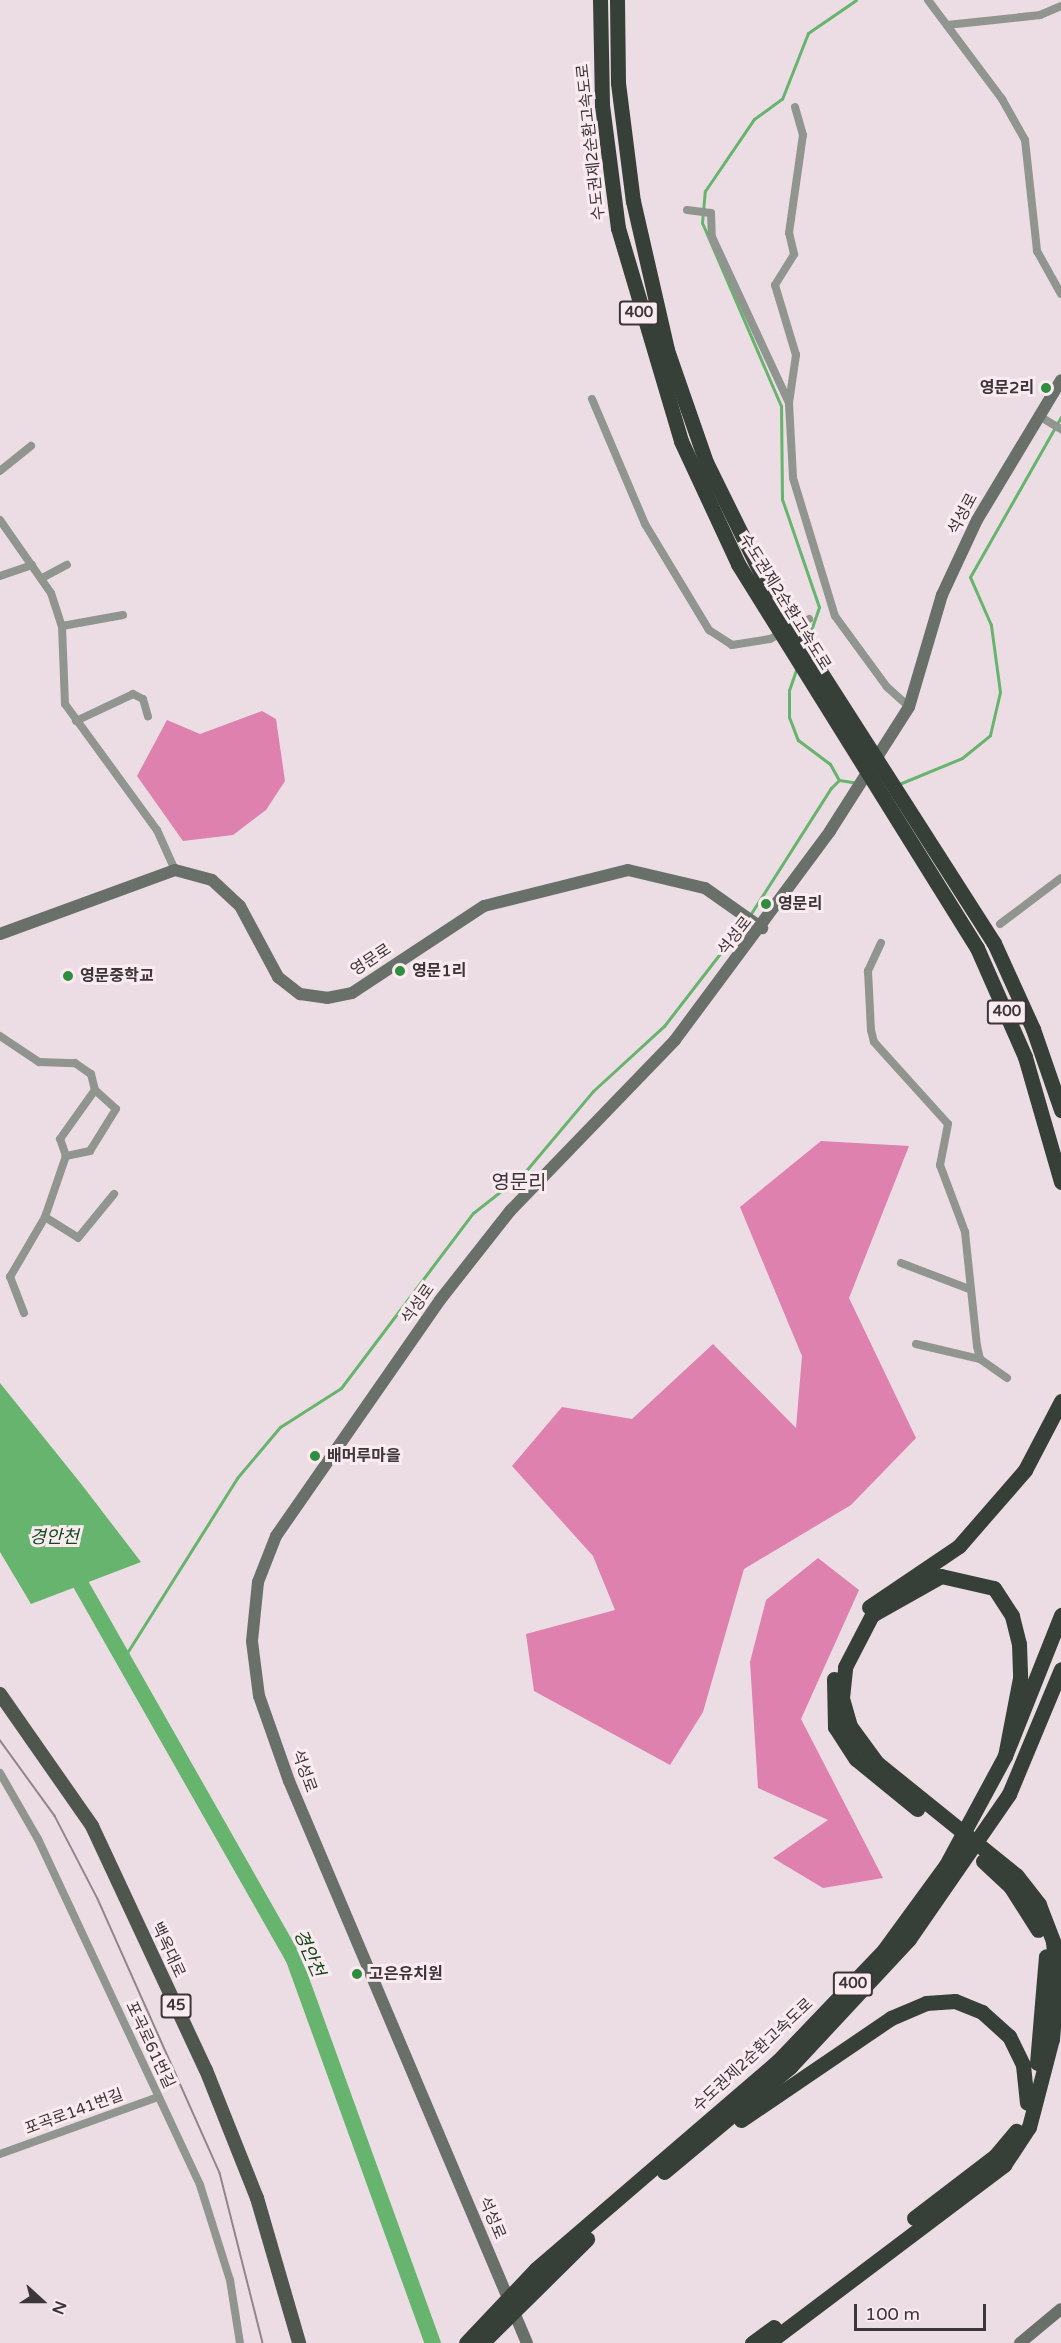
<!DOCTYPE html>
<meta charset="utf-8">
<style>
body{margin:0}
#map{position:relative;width:1061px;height:2343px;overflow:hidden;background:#ecdde4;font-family:"Varela Round","Noto Sans KR",sans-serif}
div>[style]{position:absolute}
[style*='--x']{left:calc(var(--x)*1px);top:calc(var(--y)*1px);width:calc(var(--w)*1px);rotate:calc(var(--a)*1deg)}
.forest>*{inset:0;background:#de81af}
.water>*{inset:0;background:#66b46d}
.stream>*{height:3px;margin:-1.5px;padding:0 1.5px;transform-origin:1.5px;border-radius:1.5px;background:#66b46d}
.river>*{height:16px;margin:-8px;padding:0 8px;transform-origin:8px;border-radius:8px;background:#66b46d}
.street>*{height:8px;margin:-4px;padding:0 4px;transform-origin:4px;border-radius:4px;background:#909590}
.secondary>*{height:12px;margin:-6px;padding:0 6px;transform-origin:6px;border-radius:6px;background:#69706a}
.primary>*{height:14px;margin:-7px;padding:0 7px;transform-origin:7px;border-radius:7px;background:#4e564e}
.highway>*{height:15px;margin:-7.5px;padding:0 7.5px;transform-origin:7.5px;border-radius:7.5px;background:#374038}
.tram>*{height:1.5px;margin:-0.75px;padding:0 0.75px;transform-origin:0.75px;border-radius:0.75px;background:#90868a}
.dots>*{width:16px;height:16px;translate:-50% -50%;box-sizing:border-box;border:3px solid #faebf1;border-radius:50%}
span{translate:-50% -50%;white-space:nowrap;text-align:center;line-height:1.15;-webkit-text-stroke:6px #faebf1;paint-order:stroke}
.shield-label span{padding:2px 4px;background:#faebf1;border:2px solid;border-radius:4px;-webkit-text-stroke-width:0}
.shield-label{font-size:15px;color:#3c3638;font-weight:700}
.street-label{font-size:16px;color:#3c3638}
.poi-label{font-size:16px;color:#3c3638;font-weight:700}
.right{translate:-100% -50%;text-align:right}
.left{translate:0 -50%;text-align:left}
.water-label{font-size:18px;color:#134a1c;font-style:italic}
.quarter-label{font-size:20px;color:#3c3638}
.north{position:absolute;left:12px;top:2271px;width:60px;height:60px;-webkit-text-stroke:4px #faebf1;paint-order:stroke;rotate:111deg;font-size:16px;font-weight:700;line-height:24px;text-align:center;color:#3c3638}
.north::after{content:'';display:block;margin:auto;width:21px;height:27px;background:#3c3638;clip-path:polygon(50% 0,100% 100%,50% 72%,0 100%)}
.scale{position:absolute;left:854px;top:2304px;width:132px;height:27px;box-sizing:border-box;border:3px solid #3c3638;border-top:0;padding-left:8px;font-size:18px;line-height:21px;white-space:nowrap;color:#3c3638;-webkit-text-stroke:4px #faebf1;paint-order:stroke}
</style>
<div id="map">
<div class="forest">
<div style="clip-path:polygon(262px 711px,276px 719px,285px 781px,266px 810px,233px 835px,183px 841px,137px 776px,167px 720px,200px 734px)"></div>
<div style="clip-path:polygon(821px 1141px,909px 1146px,849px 1298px,916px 1438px,851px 1505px,744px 1569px,703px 1712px,670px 1765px,534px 1691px,526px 1634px,615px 1610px,593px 1556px,512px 1466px,562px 1407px,632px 1419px,713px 1344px,796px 1428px,802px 1356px,740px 1207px)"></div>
<div style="clip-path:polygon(818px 1558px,859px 1590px,801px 1719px,883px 1878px,823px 1888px,773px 1858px,828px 1820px,758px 1788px,750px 1662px,766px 1600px)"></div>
</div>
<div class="water">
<div style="clip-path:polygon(0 1383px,82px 1485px,141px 1562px,31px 1604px,0 1552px)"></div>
</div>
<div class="stream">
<div style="--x:807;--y:642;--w:37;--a:-71"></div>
<div style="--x:819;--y:607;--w:114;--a:-108.9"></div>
<div style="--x:782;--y:499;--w:93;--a:-90.6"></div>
<div style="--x:781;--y:406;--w:199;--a:-113.3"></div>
<div style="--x:702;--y:223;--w:32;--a:-85"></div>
<div style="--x:705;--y:191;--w:87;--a:-55.8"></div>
<div style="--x:754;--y:119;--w:34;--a:-36"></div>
<div style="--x:782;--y:99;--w:71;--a:-68.5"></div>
<div style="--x:808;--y:33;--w:58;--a:-34.5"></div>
<div style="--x:797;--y:667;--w:24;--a:109"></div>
<div style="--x:789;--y:690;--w:27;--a:90"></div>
<div style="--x:789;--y:717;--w:25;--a:69"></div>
<div style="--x:798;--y:740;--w:40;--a:37"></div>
<div style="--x:830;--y:764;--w:18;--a:61"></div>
<div style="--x:899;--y:784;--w:68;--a:-22.4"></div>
<div style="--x:962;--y:758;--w:36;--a:-39"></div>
<div style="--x:990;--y:735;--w:44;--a:-76.9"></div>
<div style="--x:1000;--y:692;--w:68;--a:-97.7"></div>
<div style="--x:991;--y:625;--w:52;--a:-113.6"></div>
<div style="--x:970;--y:577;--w:184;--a:-60.4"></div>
<div style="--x:750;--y:915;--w:151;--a:-57.5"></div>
<div style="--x:831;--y:788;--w:11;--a:-45"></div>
<div style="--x:839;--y:780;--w:18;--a:9"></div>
<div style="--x:125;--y:1656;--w:210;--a:-57.8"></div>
<div style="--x:237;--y:1478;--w:67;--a:-49.9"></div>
<div style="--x:280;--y:1427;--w:72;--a:-32.6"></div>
<div style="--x:341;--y:1388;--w:219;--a:-53"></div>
<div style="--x:473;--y:1213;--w:65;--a:-38.1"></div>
<div style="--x:524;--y:1173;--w:107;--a:-49.9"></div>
<div style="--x:593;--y:1091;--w:96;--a:-42.5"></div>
<div style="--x:664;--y:1026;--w:134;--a:-52.3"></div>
</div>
<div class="river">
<div style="--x:71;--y:1567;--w:449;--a:60.4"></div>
<div style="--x:293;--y:1957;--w:411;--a:70.1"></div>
</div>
<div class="street">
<div style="--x:928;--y:0;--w:124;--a:53.2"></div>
<div style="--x:1002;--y:99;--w:47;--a:60.7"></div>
<div style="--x:1025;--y:140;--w:112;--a:83.8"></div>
<div style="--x:1037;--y:251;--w:49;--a:60.8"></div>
<div style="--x:947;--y:25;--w:94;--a:-6.1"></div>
<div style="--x:1040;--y:15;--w:23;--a:-23"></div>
<div style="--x:687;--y:210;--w:24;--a:7"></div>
<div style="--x:711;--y:213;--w:24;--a:88"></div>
<div style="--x:712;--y:237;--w:183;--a:65.1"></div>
<div style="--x:789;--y:403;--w:75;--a:86.9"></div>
<div style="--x:793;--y:478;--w:144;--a:73.1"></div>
<div style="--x:835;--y:616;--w:88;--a:53.8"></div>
<div style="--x:887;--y:687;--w:30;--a:42"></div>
<div style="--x:592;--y:399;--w:136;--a:67"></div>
<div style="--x:645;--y:524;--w:124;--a:58.9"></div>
<div style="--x:709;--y:630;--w:27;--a:33"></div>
<div style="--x:732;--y:645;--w:38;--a:-9"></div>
<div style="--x:770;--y:639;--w:44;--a:-27.1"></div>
<div style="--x:789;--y:403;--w:49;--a:-81.7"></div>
<div style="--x:796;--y:355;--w:73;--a:-106.7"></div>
<div style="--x:775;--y:285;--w:36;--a:-58"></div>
<div style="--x:794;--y:254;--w:22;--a:-103"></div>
<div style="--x:789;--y:233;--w:99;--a:-81.9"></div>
<div style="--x:803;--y:135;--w:29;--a:-106"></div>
<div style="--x:1039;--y:416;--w:26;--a:31"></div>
<div style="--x:0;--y:471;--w:40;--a:-39"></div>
<div style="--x:0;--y:520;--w:89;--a:55.1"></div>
<div style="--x:51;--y:593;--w:35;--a:72"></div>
<div style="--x:62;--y:626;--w:78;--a:87.8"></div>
<div style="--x:65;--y:704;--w:156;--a:53.9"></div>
<div style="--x:157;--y:830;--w:44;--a:65.8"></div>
<div style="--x:0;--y:576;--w:34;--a:-19"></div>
<div style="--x:44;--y:577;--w:26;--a:-28"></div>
<div style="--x:62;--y:626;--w:62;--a:-10.2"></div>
<div style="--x:76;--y:721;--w:63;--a:-25.3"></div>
<div style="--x:133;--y:694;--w:11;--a:27"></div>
<div style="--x:143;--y:699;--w:18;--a:74"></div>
<div style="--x:1000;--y:924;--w:76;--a:-37"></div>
<div style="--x:881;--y:943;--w:31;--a:115"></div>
<div style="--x:868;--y:971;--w:59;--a:87.1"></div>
<div style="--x:871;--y:1030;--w:12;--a:76"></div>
<div style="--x:874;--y:1042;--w:110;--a:47.9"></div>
<div style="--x:948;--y:1124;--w:42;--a:101"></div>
<div style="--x:940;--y:1165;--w:72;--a:69.5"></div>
<div style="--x:965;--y:1232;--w:115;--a:84"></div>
<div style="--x:977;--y:1346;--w:13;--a:77"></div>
<div style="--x:980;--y:1359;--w:33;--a:35"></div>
<div style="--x:0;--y:1036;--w:47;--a:33.7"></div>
<div style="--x:39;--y:1062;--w:36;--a:2"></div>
<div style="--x:75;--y:1063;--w:19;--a:35"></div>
<div style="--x:91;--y:1074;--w:16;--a:76"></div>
<div style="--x:95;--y:1090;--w:28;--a:42"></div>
<div style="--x:116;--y:1109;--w:49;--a:121.8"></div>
<div style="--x:90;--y:1151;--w:25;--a:168"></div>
<div style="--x:66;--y:1156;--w:18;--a:-109"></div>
<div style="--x:60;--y:1139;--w:60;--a:-54.5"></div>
<div style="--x:45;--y:1217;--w:39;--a:32"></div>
<div style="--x:78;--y:1238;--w:57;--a:-50.7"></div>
<div style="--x:901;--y:1263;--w:73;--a:20.9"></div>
<div style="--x:24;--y:1313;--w:39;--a:-111"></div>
<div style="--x:10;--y:1277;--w:69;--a:-59.7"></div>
<div style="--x:45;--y:1217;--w:65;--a:-71"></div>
<div style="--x:916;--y:1344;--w:66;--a:13.2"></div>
<div style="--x:0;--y:1773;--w:76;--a:60.1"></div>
<div style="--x:38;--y:1839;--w:382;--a:64.9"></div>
<div style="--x:200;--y:2185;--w:100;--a:72.5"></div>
<div style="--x:230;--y:2280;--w:64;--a:81"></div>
<div style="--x:0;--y:2154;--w:168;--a:-19.8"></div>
</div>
<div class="secondary">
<div style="--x:0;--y:934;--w:186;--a:-20.1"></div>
<div style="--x:175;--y:870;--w:38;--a:15"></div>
<div style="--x:212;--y:880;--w:38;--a:43"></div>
<div style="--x:240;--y:906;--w:81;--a:61.8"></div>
<div style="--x:278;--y:977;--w:28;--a:38"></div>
<div style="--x:300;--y:994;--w:27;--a:8"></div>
<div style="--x:327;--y:998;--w:25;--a:-11"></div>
<div style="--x:352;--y:993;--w:158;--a:-33.4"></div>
<div style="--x:484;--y:906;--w:148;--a:-14"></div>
<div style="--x:628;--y:870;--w:79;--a:13.2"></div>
<div style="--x:705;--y:888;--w:70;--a:35.1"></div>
<div style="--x:527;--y:2343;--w:610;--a:-112.95"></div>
<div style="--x:289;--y:1781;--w:90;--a:-109.4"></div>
<div style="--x:259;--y:1696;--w:55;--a:-97.3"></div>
<div style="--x:252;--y:1641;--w:59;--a:-84.2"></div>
<div style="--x:258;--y:1582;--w:49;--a:-68.6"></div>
<div style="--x:276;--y:1536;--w:287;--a:-55.2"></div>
<div style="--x:440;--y:1300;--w:113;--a:-51.8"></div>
<div style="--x:510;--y:1211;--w:238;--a:-46"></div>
<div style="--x:675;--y:1040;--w:260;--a:-53.4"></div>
<div style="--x:830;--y:831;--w:147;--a:-57.5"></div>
<div style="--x:909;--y:707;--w:117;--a:-73.6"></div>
<div style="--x:942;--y:595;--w:83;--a:-65"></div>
<div style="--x:977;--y:520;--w:163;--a:-59"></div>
<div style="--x:1020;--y:2343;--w:53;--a:-39.7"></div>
</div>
<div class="primary">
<div style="--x:0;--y:1694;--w:161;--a:55.1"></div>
<div style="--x:92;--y:1826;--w:269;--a:65"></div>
<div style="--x:206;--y:2070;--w:138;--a:68.3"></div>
<div style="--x:257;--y:2198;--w:151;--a:73.8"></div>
</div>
<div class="highway">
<div style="--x:600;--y:0;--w:105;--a:88.9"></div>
<div style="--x:602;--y:105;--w:124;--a:82.6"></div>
<div style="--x:618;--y:228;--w:222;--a:73.5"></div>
<div style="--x:681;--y:441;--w:136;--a:65.1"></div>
<div style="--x:738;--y:564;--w:452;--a:58.1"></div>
<div style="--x:977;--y:948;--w:119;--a:66.2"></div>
<div style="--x:1025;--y:1057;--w:130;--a:73.9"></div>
<div style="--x:617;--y:0;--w:83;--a:89.3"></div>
<div style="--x:618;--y:83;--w:119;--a:82.8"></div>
<div style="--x:633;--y:201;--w:153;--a:77.1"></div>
<div style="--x:667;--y:350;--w:119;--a:70.8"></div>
<div style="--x:706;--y:462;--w:149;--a:63.8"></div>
<div style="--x:772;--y:596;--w:412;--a:57.4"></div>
<div style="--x:994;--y:943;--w:94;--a:65.6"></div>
<div style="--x:1033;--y:1029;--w:86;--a:70.9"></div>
<div style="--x:869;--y:1607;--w:109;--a:-34.1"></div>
<div style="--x:959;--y:1546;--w:101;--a:-49"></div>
<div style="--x:1025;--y:1470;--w:78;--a:-62.4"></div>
<div style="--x:834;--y:1679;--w:48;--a:88.8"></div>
<div style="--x:835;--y:1727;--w:38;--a:57"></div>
<div style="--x:856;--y:1759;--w:79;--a:39.3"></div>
<div style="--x:983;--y:1861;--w:37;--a:43"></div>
<div style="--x:1010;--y:1886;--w:52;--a:57.5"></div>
<div style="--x:1037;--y:2063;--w:107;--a:-85.2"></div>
<div style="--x:741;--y:2120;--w:181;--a:-34.2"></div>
<div style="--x:891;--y:2018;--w:38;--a:-23"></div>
<div style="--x:926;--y:2003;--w:29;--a:-4"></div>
<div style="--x:955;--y:2001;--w:29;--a:22"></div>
<div style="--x:982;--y:2012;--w:36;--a:42"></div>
<div style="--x:1009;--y:2036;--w:32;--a:64"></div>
<div style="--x:1023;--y:2065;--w:38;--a:84"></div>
<div style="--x:664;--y:2172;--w:164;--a:-39.8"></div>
<div style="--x:790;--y:2067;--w:175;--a:-47.1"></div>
<div style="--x:909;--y:1939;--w:176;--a:-55.4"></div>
<div style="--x:1009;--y:1794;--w:135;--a:-67.4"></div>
<div style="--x:914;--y:2218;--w:102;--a:-37.4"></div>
<div style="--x:995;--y:2156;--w:33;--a:-50"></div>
<div style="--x:466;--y:2343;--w:102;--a:-46.6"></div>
<div style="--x:536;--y:2269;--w:319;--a:-40.7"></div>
<div style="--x:778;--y:2061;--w:153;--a:-46.3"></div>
<div style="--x:884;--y:1950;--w:105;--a:-53.9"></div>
<div style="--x:946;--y:1865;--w:124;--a:-61.6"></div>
<div style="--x:1005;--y:1756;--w:152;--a:-68.3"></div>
<div style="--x:482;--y:2343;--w:148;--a:-44.7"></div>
<div style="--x:752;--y:2343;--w:27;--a:-36"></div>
<div style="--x:768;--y:2343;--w:296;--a:-37"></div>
<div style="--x:1004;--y:2165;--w:45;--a:-56.7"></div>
<div style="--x:1029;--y:2127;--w:91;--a:-75.4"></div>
<div style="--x:1052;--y:2039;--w:59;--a:-85.2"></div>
<div style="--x:1057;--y:1980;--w:39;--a:-96"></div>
<div style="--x:1053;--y:1941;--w:40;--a:-111"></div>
<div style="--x:1039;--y:1904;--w:37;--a:-128"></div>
<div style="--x:1016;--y:1875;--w:179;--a:-141.1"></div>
<div style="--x:877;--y:1763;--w:46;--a:-126.1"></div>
<div style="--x:850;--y:1726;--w:29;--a:-106"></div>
<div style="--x:842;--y:1698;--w:31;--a:-84"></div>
<div style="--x:845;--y:1667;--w:59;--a:-62.6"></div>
<div style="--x:872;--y:1615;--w:79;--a:-29.5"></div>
<div style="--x:941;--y:1576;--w:54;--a:12.8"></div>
<div style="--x:994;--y:1588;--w:33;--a:57"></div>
<div style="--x:1012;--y:1616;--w:29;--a:76"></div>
<div style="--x:1019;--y:1644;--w:34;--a:88"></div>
<div style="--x:1020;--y:1678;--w:79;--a:100.9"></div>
</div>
<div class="tram">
<div style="--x:0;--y:1740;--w:94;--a:54.1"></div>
<div style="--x:55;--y:1816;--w:93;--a:62.6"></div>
<div style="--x:98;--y:1899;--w:300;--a:66"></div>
<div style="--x:220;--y:2173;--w:175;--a:75.8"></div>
</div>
<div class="dots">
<div style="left:1046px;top:388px;background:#308c3e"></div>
<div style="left:766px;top:904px;background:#308c3e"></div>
<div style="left:400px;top:971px;background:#308c3e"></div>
<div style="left:68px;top:976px;background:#308c3e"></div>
<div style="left:315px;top:1456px;background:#308c3e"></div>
<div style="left:357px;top:1974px;background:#308c3e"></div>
</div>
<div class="shield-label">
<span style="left:639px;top:313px">400</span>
<span style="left:1007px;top:1012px">400</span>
<span style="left:853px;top:1984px">400</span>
<span style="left:176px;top:2006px">45</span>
</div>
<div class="street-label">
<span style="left:591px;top:142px;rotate:-96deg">수도권제2순환고속도로</span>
<span style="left:963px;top:514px;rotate:-62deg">석성로</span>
<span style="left:785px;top:602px;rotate:58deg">수도권제2순환고속도로</span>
<span style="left:735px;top:936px;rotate:-52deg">석성로</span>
<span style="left:371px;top:960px;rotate:-33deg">영문로</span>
<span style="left:418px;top:1304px;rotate:-55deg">석성로</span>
<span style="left:304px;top:1771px;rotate:70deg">석성로</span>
<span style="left:168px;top:1950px;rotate:65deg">백옥대로</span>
<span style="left:150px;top:2045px;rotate:65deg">포곡로61번길</span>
<span style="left:753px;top:2055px;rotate:-43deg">수도권제2순환고속도로</span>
<span style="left:74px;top:2112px;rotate:-20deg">포곡로141번길</span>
<span style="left:492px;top:2218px;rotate:67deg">석성로</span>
</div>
<div class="poi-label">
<span class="right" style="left:1034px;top:388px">영문2리</span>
<span class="left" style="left:778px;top:904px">영문리</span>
<span class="left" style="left:412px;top:971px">영문1리</span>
<span class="left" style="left:80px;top:976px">영문중학교</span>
<span class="left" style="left:327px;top:1456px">배머루마을</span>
<span class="left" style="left:369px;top:1974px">고은유치원</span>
</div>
<div class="water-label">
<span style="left:54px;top:1537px">경안천</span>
<span style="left:309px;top:1953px;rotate:66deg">경안천</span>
</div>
<div class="quarter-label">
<span style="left:519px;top:1183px">영문리</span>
</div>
<div class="north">N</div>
<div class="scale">100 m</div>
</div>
